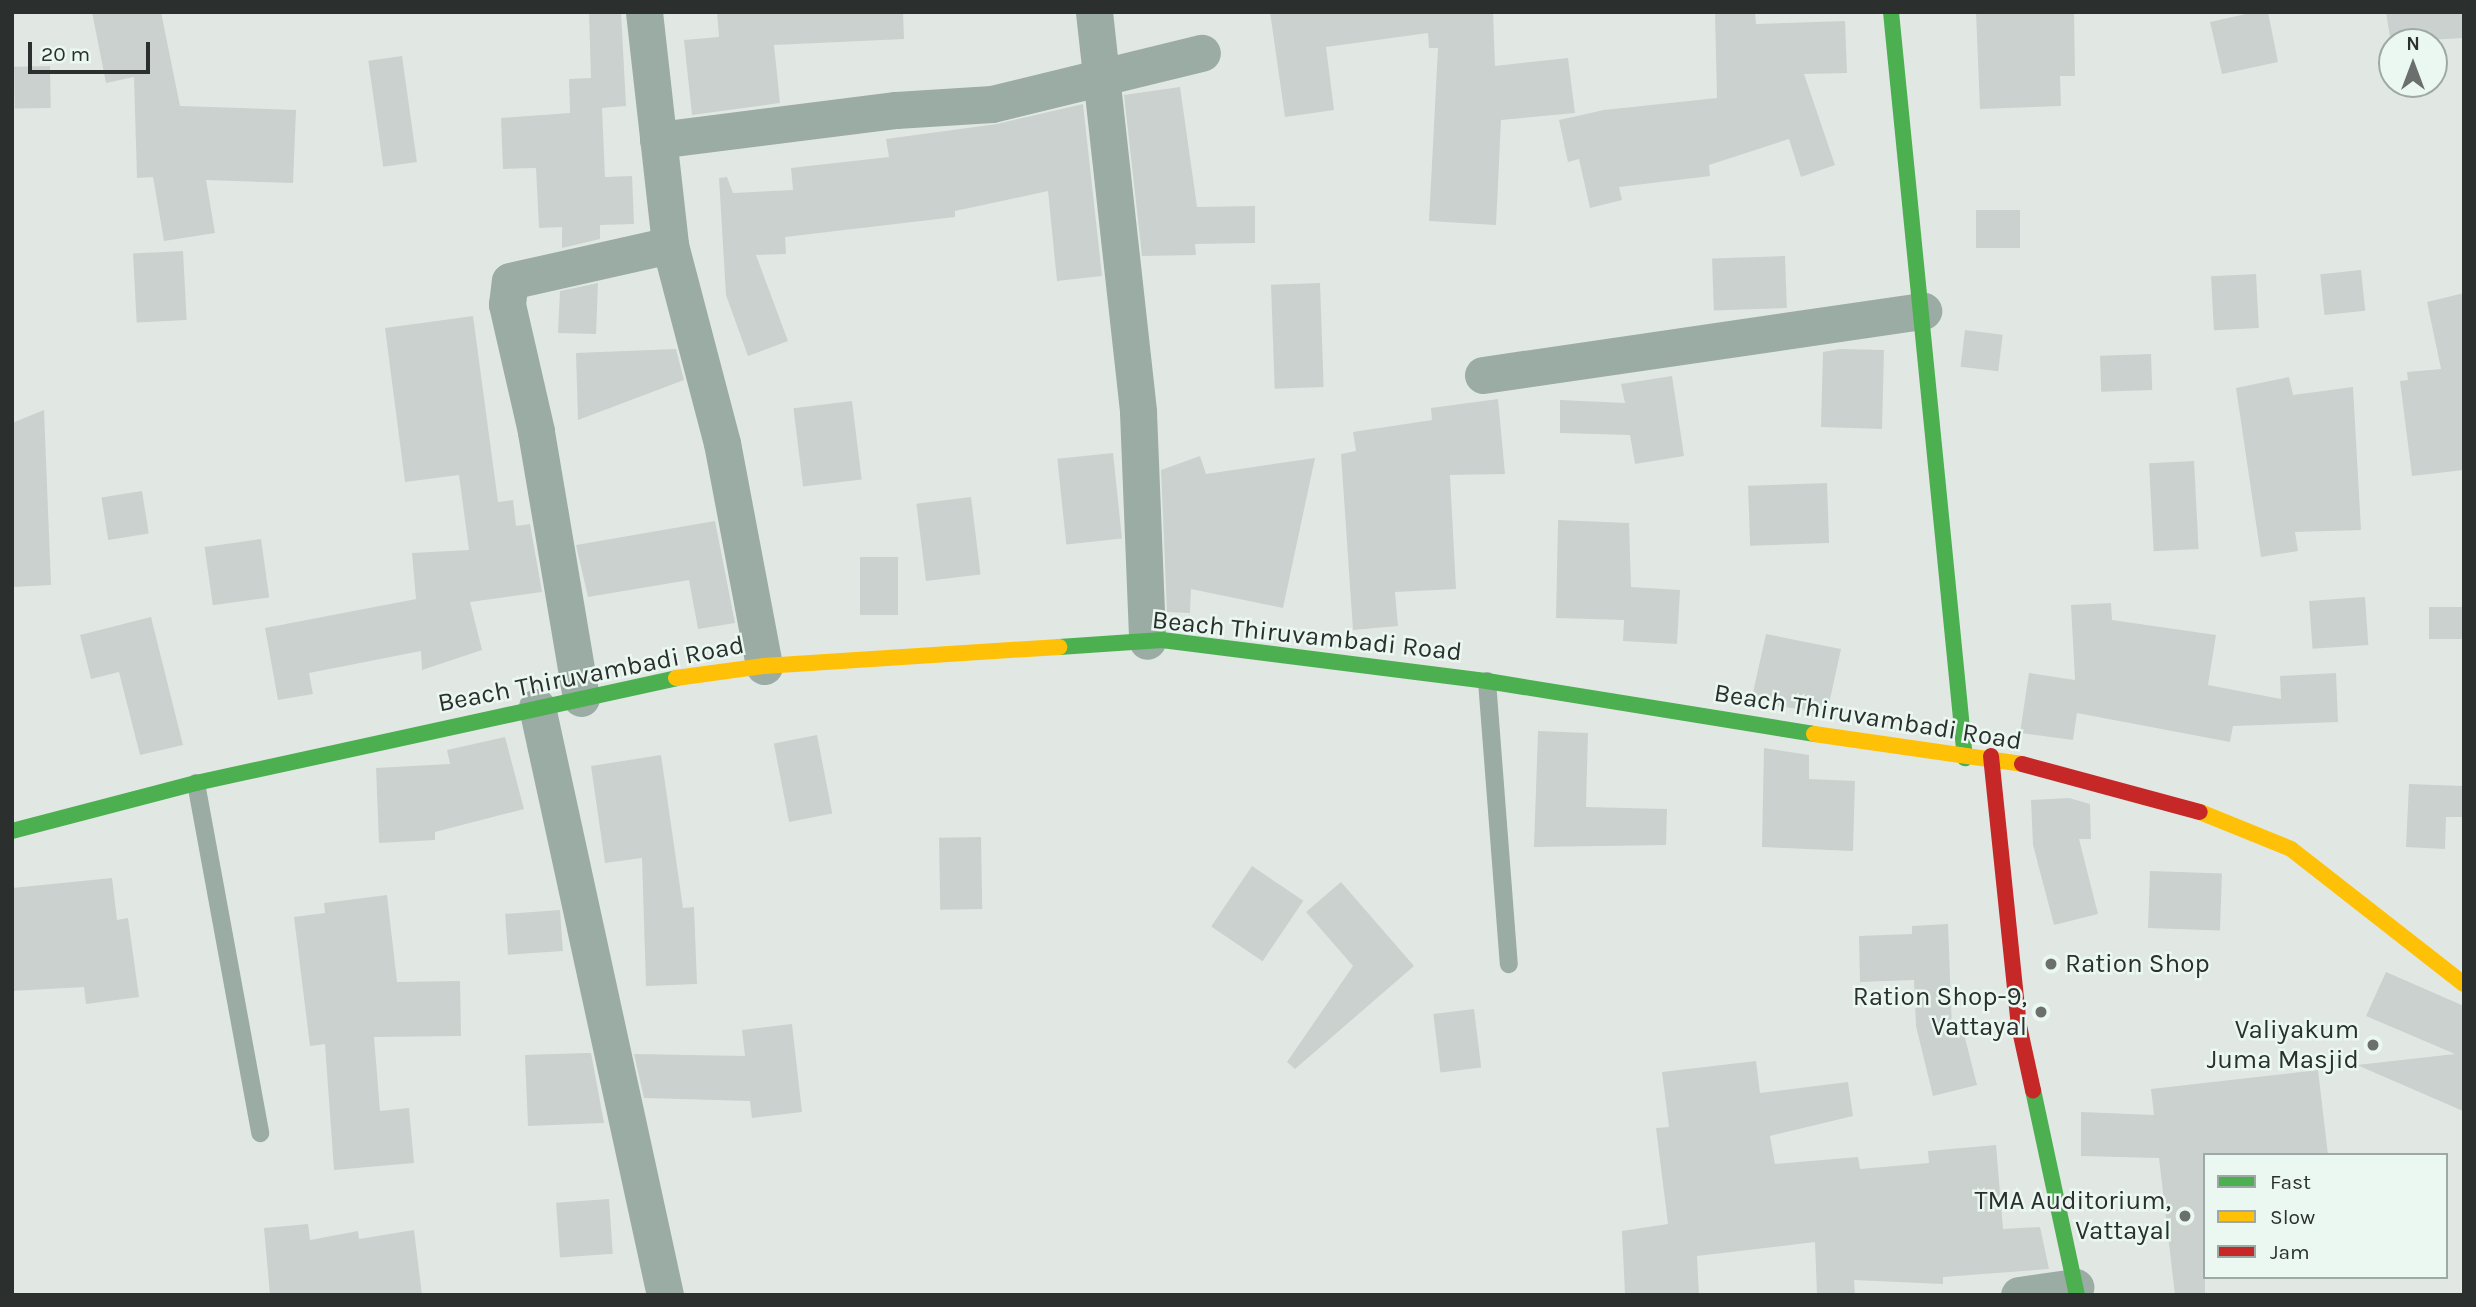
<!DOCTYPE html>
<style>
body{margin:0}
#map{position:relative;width:2476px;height:1307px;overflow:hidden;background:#e1e8e4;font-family:Karla,sans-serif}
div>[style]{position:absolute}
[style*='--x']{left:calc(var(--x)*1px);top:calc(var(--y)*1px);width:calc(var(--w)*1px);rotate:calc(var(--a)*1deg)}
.building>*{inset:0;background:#cbd1ce;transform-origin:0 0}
.lane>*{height:18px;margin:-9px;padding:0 9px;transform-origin:9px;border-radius:9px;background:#9baca4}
.street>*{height:37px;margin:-18.5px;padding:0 18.5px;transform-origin:18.5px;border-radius:18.5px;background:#9baca4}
.fast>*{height:16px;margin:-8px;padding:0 8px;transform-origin:8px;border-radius:8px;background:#4caf50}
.slow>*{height:16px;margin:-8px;padding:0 8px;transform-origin:8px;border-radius:8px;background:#ffc107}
.jam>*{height:16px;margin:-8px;padding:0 8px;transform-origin:8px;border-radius:8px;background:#c62828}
.dots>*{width:19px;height:19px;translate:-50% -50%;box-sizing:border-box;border:4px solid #ebf8f2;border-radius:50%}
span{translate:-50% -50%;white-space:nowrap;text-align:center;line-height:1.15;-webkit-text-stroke:5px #ebf8f2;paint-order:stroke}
.street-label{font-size:26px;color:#2b302e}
.poi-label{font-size:26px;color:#2b302e}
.left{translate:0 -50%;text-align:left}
.right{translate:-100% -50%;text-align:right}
.frame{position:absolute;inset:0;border:14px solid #2b302e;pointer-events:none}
.legend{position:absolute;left:2203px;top:1153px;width:245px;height:126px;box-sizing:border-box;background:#ebf8f2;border:2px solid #9ea8a4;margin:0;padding:9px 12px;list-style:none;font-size:21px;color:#2b302e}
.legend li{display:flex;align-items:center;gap:14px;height:35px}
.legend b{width:35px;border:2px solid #9ea8a4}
.north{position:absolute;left:2378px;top:28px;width:70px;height:70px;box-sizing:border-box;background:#ebf8f2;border:2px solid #9ea8a4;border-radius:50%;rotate:0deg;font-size:19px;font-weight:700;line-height:28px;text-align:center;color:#2b302e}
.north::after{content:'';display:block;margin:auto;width:24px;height:32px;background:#6b706e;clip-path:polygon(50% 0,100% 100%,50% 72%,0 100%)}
.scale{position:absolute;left:28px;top:42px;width:122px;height:32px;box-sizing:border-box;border:4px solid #2b302e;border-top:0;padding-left:9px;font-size:21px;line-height:24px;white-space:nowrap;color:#2b302e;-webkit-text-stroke:5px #ebf8f2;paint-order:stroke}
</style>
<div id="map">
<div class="building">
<div style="clip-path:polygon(92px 12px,161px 12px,180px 106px,296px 110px,293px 183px,206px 180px,215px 233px,164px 241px,153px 177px,137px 178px,134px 77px,106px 83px)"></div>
<div style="clip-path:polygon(589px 12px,621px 12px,626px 106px,602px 108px,605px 177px,632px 176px,634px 224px,600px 225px,600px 239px,562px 248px,562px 227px,539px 228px,536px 168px,503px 169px,501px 118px,570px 113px,569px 79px,591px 78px)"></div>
<div style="clip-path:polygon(717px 12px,903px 12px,904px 39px,774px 45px,780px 103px,692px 115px,684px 40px,719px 37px)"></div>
<div style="clip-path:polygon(1270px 12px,1493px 12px,1495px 66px,1568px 58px,1575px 113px,1501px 120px,1496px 225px,1429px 221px,1438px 48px,1429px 48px,1428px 33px,1326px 47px,1334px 110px,1285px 117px)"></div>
<div style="clip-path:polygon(1715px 12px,1755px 12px,1756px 24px,1845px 21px,1847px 73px,1804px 74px,1835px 165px,1801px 177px,1789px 139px,1709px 165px,1710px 176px,1619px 187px,1622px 200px,1590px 208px,1579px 159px,1568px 162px,1559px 120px,1604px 110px,1717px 98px)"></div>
<div style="clip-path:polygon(1976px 12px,2074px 12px,2075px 76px,2060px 76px,2061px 106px,1980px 109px)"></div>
<div style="clip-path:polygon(2255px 12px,2268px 12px,2278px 62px,2222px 74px,2210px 22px)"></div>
<div style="clip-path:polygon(2386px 12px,2464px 12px,2464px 38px,2392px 42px,2392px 50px)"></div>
<div style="left:402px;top:56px;width:107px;height:34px;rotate:82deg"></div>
<div style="left:50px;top:66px;width:42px;height:36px;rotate:89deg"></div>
<div style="clip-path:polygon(1180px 87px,1197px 207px,1255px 206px,1255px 243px,1195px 244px,1196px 255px,1142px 256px,1124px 95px)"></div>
<div style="clip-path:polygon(1083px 104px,1102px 276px,1057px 281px,1048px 191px,955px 211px,955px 217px,785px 237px,786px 254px,756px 255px,788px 341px,748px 356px,726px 295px,719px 178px,727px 177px,733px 193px,793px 190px,791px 168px,889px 157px,886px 139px,997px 124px)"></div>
<div style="left:1976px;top:210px;width:44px;height:38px"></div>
<div style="left:183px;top:251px;width:69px;height:50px;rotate:87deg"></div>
<div style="left:1785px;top:256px;width:52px;height:73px;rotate:88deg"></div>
<div style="left:2361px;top:270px;width:41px;height:41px;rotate:84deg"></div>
<div style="left:2256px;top:274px;width:54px;height:45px;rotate:87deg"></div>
<div style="clip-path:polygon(598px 283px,596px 334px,558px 333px,560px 291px)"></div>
<div style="left:1320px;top:283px;width:104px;height:49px;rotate:88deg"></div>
<div style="clip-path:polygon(2464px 293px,2464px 470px,2412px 476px,2400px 381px,2408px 380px,2407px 372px,2441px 369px,2427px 302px)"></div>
<div style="clip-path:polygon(473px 316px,498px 502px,513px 500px,516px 526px,530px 524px,542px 592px,470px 602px,482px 650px,422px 670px,421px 651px,309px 673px,313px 694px,278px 700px,265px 628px,416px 599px,412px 553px,469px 550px,459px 475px,405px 482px,385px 328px)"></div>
<div style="left:1965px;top:330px;width:38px;height:37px;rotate:7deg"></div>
<div style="clip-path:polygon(676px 349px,684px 380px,578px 420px,576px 353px)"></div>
<div style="clip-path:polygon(1840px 349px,1884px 350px,1882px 429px,1821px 427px,1823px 352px)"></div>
<div style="left:2151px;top:354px;width:36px;height:51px;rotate:88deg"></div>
<div style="clip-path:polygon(1672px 376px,1684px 456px,1635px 464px,1630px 435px,1560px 433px,1560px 400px,1625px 403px,1621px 384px)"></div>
<div style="clip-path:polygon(2289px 377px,2293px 395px,2353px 387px,2361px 530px,2295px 532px,2298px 551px,2261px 557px,2236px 388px)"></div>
<div style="clip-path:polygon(1498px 399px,1505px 474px,1450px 475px,1456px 589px,1395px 592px,1398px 626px,1353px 630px,1341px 454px,1356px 451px,1353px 432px,1432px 420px,1431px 408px)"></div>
<div style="left:852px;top:401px;width:79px;height:59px;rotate:83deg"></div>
<div style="clip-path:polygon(44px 410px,51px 585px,12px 587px,12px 423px)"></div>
<div style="left:1113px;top:453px;width:86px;height:56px;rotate:84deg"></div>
<div style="clip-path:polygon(1200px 456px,1206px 474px,1315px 458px,1283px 608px,1191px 589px,1190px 613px,1167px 612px,1161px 470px)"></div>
<div style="left:2194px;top:461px;width:88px;height:45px;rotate:87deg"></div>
<div style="left:1827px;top:483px;width:60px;height:79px;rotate:88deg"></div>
<div style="left:142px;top:491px;width:43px;height:41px;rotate:81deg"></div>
<div style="left:971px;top:497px;width:78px;height:55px;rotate:83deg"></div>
<div style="clip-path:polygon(1558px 520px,1629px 523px,1631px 587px,1680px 590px,1677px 644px,1623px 641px,1624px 620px,1556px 618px)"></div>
<div style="clip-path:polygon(715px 521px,735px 623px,698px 629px,689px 580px,588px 597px,576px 545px)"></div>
<div style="left:261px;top:539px;width:59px;height:57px;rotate:82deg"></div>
<div style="left:860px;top:557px;width:38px;height:58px"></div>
<div style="left:2365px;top:597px;width:48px;height:56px;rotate:86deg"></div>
<div style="clip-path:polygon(2111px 603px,2112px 620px,2216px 635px,2208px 685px,2281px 699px,2280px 676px,2336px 673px,2338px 722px,2233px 726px,2230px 742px,2077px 713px,2073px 740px,2020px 733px,2029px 673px,2075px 680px,2071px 605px)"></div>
<div style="left:2464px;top:607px;width:32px;height:35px;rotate:90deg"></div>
<div style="clip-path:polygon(151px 617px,183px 745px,140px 755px,119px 672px,91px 679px,80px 635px)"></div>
<div style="clip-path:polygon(1766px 634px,1841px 649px,1827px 713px,1765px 704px,1765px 699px,1752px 697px)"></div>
<div style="clip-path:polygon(1538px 731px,1588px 733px,1586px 807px,1667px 809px,1666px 845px,1534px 847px)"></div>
<div style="left:817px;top:735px;width:80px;height:44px;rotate:79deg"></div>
<div style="clip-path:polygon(505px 737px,524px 809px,435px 832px,435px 840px,379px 843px,376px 768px,450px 764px,447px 750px)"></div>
<div style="clip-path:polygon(1764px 748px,1809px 755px,1809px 779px,1855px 781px,1853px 851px,1762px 847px)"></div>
<div style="clip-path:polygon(661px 755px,683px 908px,694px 907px,697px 984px,646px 986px,642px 858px,605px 863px,591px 766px)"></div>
<div style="clip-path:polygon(2409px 784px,2464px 786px,2464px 817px,2446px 817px,2445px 849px,2406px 847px)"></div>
<div style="clip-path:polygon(2069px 798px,2090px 804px,2091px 839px,2079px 839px,2098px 914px,2054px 925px,2033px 845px,2031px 800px)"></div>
<div style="left:981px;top:837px;width:72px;height:42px;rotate:89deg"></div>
<div style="left:1252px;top:866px;width:62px;height:73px;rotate:34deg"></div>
<div style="left:2150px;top:871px;width:72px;height:57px;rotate:2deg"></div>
<div style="clip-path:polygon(112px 878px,117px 920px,128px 918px,139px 997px,86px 1004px,84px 987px,12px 991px,12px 888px)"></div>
<div style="clip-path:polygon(1341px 882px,1414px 966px,1295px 1069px,1287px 1062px,1353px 966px,1306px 912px)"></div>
<div style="clip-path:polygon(387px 895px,397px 982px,460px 981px,461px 1036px,374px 1037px,380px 1111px,409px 1108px,414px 1163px,334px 1170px,325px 1044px,310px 1046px,294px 917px,325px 913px,324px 903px)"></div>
<div style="left:560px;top:910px;width:41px;height:55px;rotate:86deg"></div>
<div style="clip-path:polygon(1948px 924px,1952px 1029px,1962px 1026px,1977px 1085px,1933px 1096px,1916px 1026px,1914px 980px,1860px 982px,1859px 936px,1912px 934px,1912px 926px)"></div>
<div style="clip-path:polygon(2386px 972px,2464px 1006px,2463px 1111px,2357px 1065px,2455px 1054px,2366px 1016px)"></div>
<div style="left:1474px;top:1009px;width:59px;height:41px;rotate:83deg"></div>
<div style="clip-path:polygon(792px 1024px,802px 1112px,752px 1118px,750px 1101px,644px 1098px,634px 1054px,745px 1056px,742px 1030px)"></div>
<div style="clip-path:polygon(586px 1053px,591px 1053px,604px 1123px,528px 1126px,525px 1055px)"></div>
<div style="clip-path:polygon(1756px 1061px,1760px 1093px,1848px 1082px,1853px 1116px,1770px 1136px,1775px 1164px,1858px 1157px,1860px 1169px,1929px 1163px,1928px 1151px,1996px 1145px,2003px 1229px,2040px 1227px,2049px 1269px,1943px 1277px,1943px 1284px,1854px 1280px,1855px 1295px,1817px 1295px,1815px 1242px,1697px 1256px,1699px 1295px,1625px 1295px,1622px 1231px,1668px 1224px,1656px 1128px,1669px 1127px,1662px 1072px)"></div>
<div style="clip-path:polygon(2318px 1070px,2328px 1155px,2205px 1155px,2205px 1295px,2175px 1295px,2159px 1158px,2081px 1156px,2081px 1112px,2154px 1115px,2151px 1089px)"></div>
<div style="left:609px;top:1199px;width:55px;height:53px;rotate:86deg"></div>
<div style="clip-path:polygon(308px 1224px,310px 1240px,358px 1231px,359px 1239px,414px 1230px,422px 1295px,270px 1295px,264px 1228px)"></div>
</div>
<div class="lane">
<div style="--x:1487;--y:681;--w:284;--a:85.6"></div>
<div style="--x:196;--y:783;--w:356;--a:79.6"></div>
</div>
<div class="street">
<div style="--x:644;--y:12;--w:234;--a:83.6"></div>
<div style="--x:670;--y:245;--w:205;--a:75.3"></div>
<div style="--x:722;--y:443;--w:227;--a:79.3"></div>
<div style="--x:1094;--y:12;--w:402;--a:83.7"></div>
<div style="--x:1138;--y:412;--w:229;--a:87.7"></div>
<div style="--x:658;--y:140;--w:240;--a:-7.2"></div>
<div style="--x:896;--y:110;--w:96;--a:-3.6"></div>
<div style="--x:992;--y:104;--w:216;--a:-13.7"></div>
<div style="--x:1483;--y:375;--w:445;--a:-8.3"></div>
<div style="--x:581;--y:698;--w:271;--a:-99.6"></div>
<div style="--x:536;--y:431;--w:130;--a:-102.9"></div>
<div style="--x:507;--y:304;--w:23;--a:-83"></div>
<div style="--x:510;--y:281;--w:164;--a:-12.7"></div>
<div style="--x:537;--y:707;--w:602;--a:77.72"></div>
<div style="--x:2019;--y:1295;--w:57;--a:-8.1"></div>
</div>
<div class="fast">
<div style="--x:1891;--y:12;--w:750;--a:84.34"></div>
<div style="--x:1059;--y:647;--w:103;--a:-3.9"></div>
<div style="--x:1162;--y:640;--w:328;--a:7.2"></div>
<div style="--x:1487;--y:681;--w:331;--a:9.2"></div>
<div style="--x:12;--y:831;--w:190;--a:-14.6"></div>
<div style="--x:196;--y:783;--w:491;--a:-12.3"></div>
<div style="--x:2033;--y:1090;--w:210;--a:77.9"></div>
</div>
<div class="slow">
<div style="--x:676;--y:678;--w:89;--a:-7.8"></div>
<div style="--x:764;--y:666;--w:296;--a:-3.7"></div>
<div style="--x:1814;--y:734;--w:210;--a:8.2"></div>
<div style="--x:2200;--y:812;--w:98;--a:22.1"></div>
<div style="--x:2291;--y:849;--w:219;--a:38"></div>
</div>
<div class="jam">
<div style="--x:1991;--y:756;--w:271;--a:84.1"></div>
<div style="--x:2019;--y:1026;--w:66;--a:77.7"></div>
<div style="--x:2022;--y:764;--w:184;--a:15.1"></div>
</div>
<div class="dots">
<div style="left:2051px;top:964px;background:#6b706e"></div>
<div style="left:2041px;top:1012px;background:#6b706e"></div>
<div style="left:2373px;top:1045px;background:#6b706e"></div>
<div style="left:2185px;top:1216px;background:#6b706e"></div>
</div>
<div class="street-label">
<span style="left:1307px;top:636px;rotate:6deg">Beach Thiruvambadi Road</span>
<span style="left:591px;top:674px;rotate:-11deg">Beach Thiruvambadi Road</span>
<span style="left:1868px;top:717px;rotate:9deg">Beach Thiruvambadi Road</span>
</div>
<div class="poi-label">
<span class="left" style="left:2065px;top:964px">Ration Shop</span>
<span class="right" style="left:2027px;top:1012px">Ration Shop-9,<br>Vattayal</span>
<span class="right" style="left:2359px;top:1045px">Valiyakum<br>Juma Masjid</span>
<span class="right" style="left:2171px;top:1216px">TMA Auditorium,<br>Vattayal</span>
</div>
<div class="frame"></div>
<ul class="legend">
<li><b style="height:9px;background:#4caf50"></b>Fast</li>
<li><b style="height:9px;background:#ffc107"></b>Slow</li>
<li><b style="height:9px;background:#c62828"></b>Jam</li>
</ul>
<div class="north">N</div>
<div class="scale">20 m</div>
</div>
